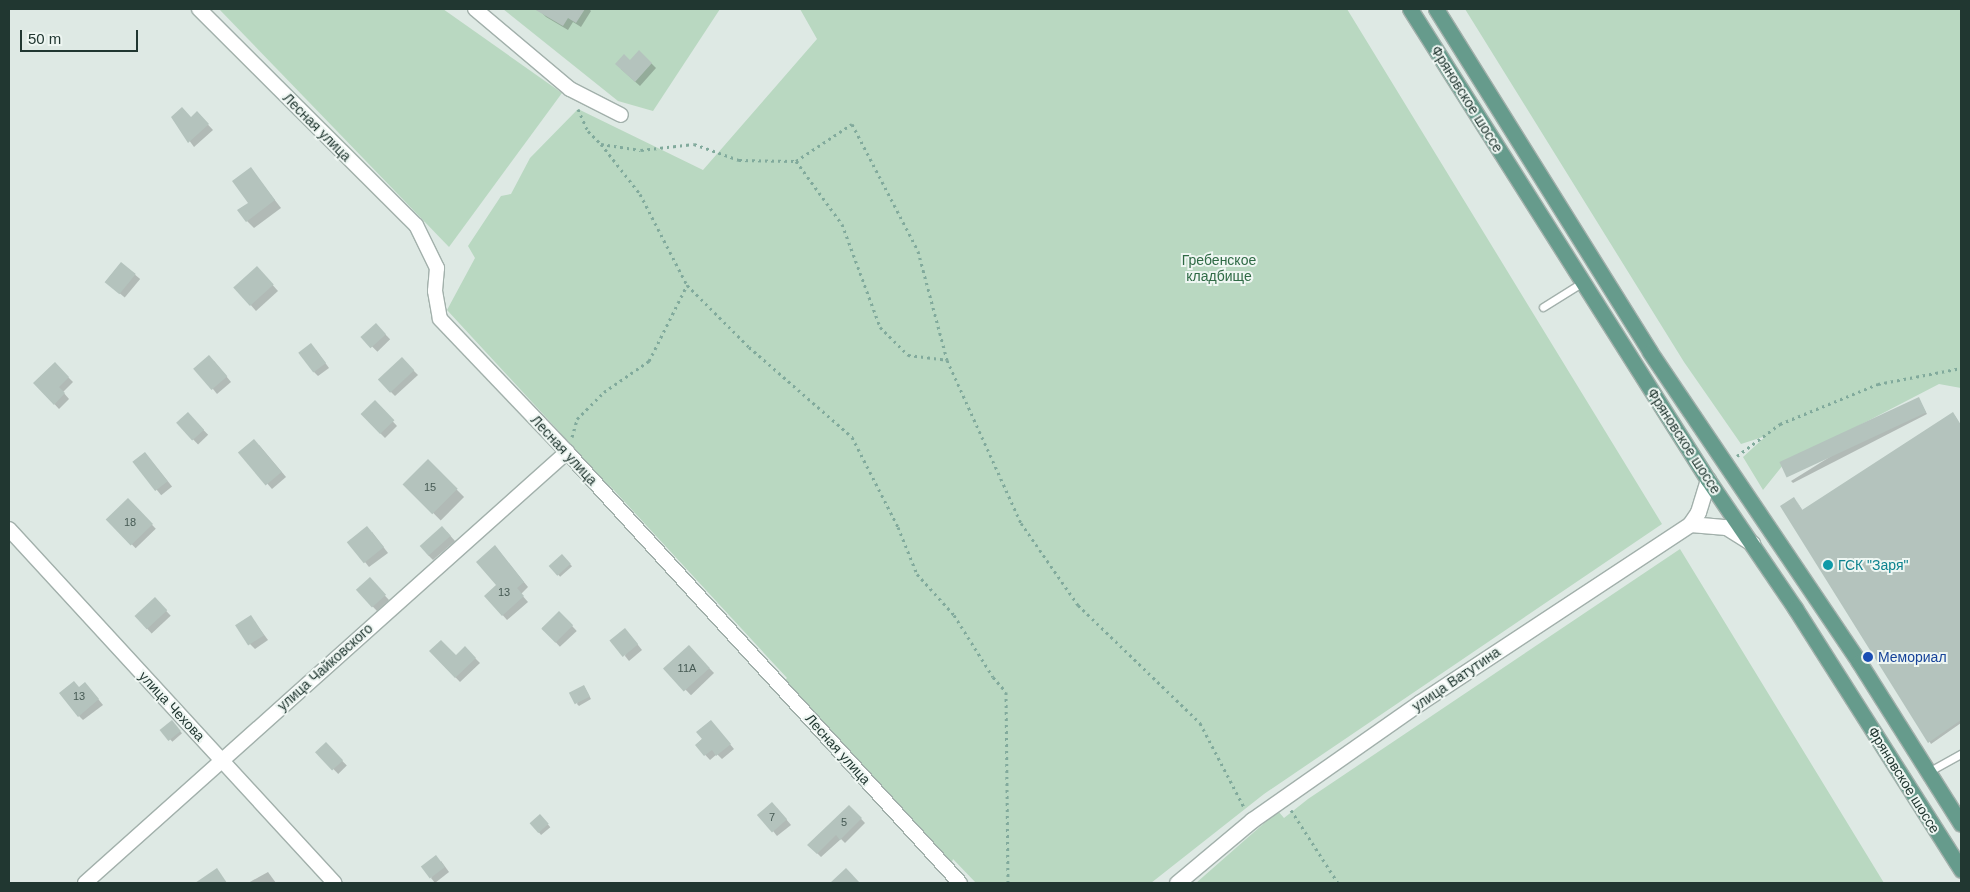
<!DOCTYPE html>
<meta charset="utf-8">
<style>
body{margin:0}
#map{position:relative;width:1970px;height:892px;overflow:hidden;background:#dee9e4;font-family:Arial,sans-serif}
div>[style]{position:absolute}
[style*='--x']{left:calc(var(--x)*1px);top:calc(var(--y)*1px);width:calc(var(--w)*1px);rotate:calc(var(--a)*1deg)}
.green>*{inset:0;background:#b9d8c1}
.shadow>*{inset:0;background:#0003;transform-origin:0 0}
.building>*{inset:0;background:#b4c3bd;transform-origin:0 0}
.path>*{height:3px;margin-top:-1.5px;transform-origin:0;background:repeating-linear-gradient(90deg,#81aa9c 0 2.5px,transparent 0 6.5px)}
.roads{filter:drop-shadow(1px 0 #a2b0ab) drop-shadow(-1px 0 #a2b0ab) drop-shadow(0 1px #a2b0ab) drop-shadow(0 -1px #a2b0ab)}
.service>*{height:7px;margin:-3.5px;padding:0 3.5px;transform-origin:3.5px;border-radius:3.5px;background:#fff}
.minor>*{height:14px;margin:-7px;padding:0 7px;transform-origin:7px;border-radius:7px;background:#fff}
.tertiary>*{height:15px;margin:-7.5px;padding:0 7.5px;transform-origin:7.5px;border-radius:7.5px;background:#fff}
.primary>*{height:15px;margin:-7.5px;padding:0 7.5px;transform-origin:7.5px;border-radius:7.5px;background:#669b8c}
.dots>*{width:14px;height:14px;translate:-50% -50%;box-sizing:border-box;border:2px solid #eef6f2;border-radius:50%}
span{translate:-50% -50%;white-space:nowrap;text-align:center;line-height:1.15;-webkit-text-stroke:4px #eef6f2;paint-order:stroke}
.number-label{font-size:11px;color:#465a54}
.number-label span{-webkit-text-stroke-width:0}
.street-label{font-size:14px;color:#213731}
.park-label{font-size:14px;color:#2f6a45}
.culture-label{font-size:14px;color:#0d838f}
.left{translate:0 -50%;text-align:left}
.transit-label{font-size:14px;color:#164399}
.frame{position:absolute;inset:0;border:10px solid #213731;pointer-events:none}
.scale{position:absolute;left:20px;top:30px;width:118px;height:22px;box-sizing:border-box;border:2px solid #213731;border-top:0;padding-left:6px;font-size:15px;line-height:18px;white-space:nowrap;color:#213731;-webkit-text-stroke:4px #eef6f2;paint-order:stroke}
</style>
<div id="map">
<div class="green">
<div style="clip-path:polygon(219px 9px,443px 9px,562px 93px,449px 247px)"></div>
<div style="clip-path:polygon(503px 9px,720px 9px,653px 111px,618px 101px)"></div>
<div style="clip-path:polygon(800px 9px,1347px 9px,1662px 524px,1264px 794px,1151px 883px,976px 883px,953px 859px,952px 862px,944px 858px,784px 681px,787px 678px,610px 486px,602px 485px,574px 455px,578px 452px,447px 310px,475px 258px,468px 246px,501px 196px,511px 194px,530px 158px,578px 109px,703px 170px,817px 39px)"></div>
<div style="clip-path:polygon(1465px 9px,1961px 9px,1961px 388px,1939px 384px,1783px 465px,1763px 490px,1743px 457px,1766px 436px,1741px 444px,1684px 362px)"></div>
<div style="clip-path:polygon(1680px 549px,1884px 883px,1196px 883px,1278px 811px,1284px 818px,1308px 799px)"></div>
</div>
<div class="shadow">
<div style="clip-path:polygon(543px 9px,589px 9px,591px 11px,581px 27px,573px 22px,568px 30px,546px 17px,541px 12px)"></div>
<div style="clip-path:polygon(630px 62px,651px 63px,656px 68px,640px 86px,621px 69px)"></div>
<div style="clip-path:polygon(197px 113px,213px 130px,194px 147px,172px 117px,191px 119px)"></div>
<div style="clip-path:polygon(251px 169px,281px 208px,254px 228px,247px 221px)"></div>
<div style="left:121px;top:263px;width:25px;height:24px;rotate:40deg"></div>
<div style="clip-path:polygon(261px 272px,278px 291px,256px 311px,235px 287px)"></div>
<div style="left:376px;top:325px;width:20px;height:18px;rotate:45deg"></div>
<div style="clip-path:polygon(316px 350px,329px 368px,318px 376px,314px 372px)"></div>
<div style="clip-path:polygon(402px 359px,418px 375px,395px 396px,390px 391px)"></div>
<div style="clip-path:polygon(214px 361px,231px 382px,217px 394px,213px 389px)"></div>
<div style="clip-path:polygon(55px 364px,73px 382px,63px 392px,69px 399px,59px 409px,35px 383px)"></div>
<div style="clip-path:polygon(374px 401px,397px 426px,385px 438px,380px 433px)"></div>
<div style="clip-path:polygon(1920px 401px,1927px 414px,1793px 483px,1791px 481px)"></div>
<div style="left:188px;top:414px;width:29px;height:14px;rotate:46deg"></div>
<div style="clip-path:polygon(1955px 416px,1961px 426px,1961px 723px,1931px 744px,1796px 500px,1803px 511px)"></div>
<div style="clip-path:polygon(259px 445px,286px 477px,272px 489px,240px 452px)"></div>
<div style="left:145px;top:453px;width:43px;height:14px;rotate:51deg"></div>
<div style="left:428px;top:461px;width:51px;height:33px;rotate:45deg"></div>
<div style="left:128px;top:500px;width:40px;height:28px;rotate:46deg"></div>
<div style="clip-path:polygon(372px 532px,388px 553px,369px 567px,349px 542px)"></div>
<div style="clip-path:polygon(447px 532px,455px 541px,433px 560px,428px 555px)"></div>
<div style="clip-path:polygon(495px 546px,528px 587px,521px 594px,528px 602px,507px 620px,486px 596px,498px 585px)"></div>
<div style="left:562px;top:555px;width:15px;height:16px;rotate:48deg"></div>
<div style="clip-path:polygon(374px 584px,389px 600px,377px 611px,357px 590px)"></div>
<div style="left:155px;top:599px;width:23px;height:26px;rotate:47deg"></div>
<div style="left:559px;top:612px;width:26px;height:23px;rotate:47deg"></div>
<div style="clip-path:polygon(251px 617px,268px 640px,255px 649px,250px 644px)"></div>
<div style="clip-path:polygon(630px 635px,642px 650px,629px 661px,625px 656px)"></div>
<div style="left:689px;top:647px;width:36px;height:32px;rotate:46deg"></div>
<div style="clip-path:polygon(465px 648px,480px 663px,460px 682px,430px 651px,456px 657px)"></div>
<div style="clip-path:polygon(584px 686px,591px 699px,579px 706px,577px 704px)"></div>
<div style="clip-path:polygon(80px 688px,90px 689px,103px 705px,83px 720px,79px 716px)"></div>
<div style="left:172px;top:722px;width:15px;height:13px;rotate:48deg"></div>
<div style="clip-path:polygon(715px 726px,734px 749px,722px 759px,717px 754px,710px 760px,696px 745px)"></div>
<div style="left:326px;top:744px;width:30px;height:12px;rotate:46deg"></div>
<div style="clip-path:polygon(849px 806px,865px 823px,845px 843px,841px 839px,821px 857px,809px 845px)"></div>
<div style="clip-path:polygon(777px 808px,791px 825px,777px 836px,773px 831px)"></div>
<div style="left:540px;top:815px;width:16px;height:12px;rotate:50deg"></div>
<div style="clip-path:polygon(441px 861px,449px 872px,435px 883px,431px 878px)"></div>
<div style="clip-path:polygon(268px 872px,276px 883px,248px 883px)"></div>
</div>
<div class="building">
<div style="clip-path:polygon(534px 9px,585px 9px,576px 23px,568px 18px,563px 26px)"></div>
<div style="clip-path:polygon(639px 50px,652px 63px,635px 82px,615px 64px,624px 54px,630px 60px)"></div>
<div style="clip-path:polygon(182px 107px,191px 117px,197px 111px,209px 124px,188px 143px,171px 117px)"></div>
<div style="clip-path:polygon(251px 167px,275px 200px,246px 222px,237px 210px,248px 203px,232px 181px)"></div>
<div style="left:121px;top:262px;width:19px;height:26px;rotate:39deg"></div>
<div style="left:257px;top:266px;width:25px;height:32px;rotate:48deg"></div>
<div style="left:376px;top:323px;width:15px;height:21px;rotate:48deg"></div>
<div style="left:311px;top:343px;width:25px;height:16px;rotate:53deg"></div>
<div style="left:209px;top:355px;width:28px;height:21px;rotate:49deg"></div>
<div style="left:402px;top:357px;width:18px;height:33px;rotate:47deg"></div>
<div style="clip-path:polygon(55px 362px,69px 377px,59px 387px,65px 393px,54px 405px,33px 383px)"></div>
<div style="left:1919px;top:397px;width:17px;height:154px;rotate:65deg"></div>
<div style="left:375px;top:400px;width:28px;height:20px;rotate:46deg"></div>
<div style="left:188px;top:412px;width:24px;height:16px;rotate:48deg"></div>
<div style="clip-path:polygon(1953px 412px,1961px 425px,1961px 720px,1928px 743px,1780px 506px,1794px 497px,1802px 510px)"></div>
<div style="left:254px;top:439px;width:43px;height:21px;rotate:50deg"></div>
<div style="left:145px;top:452px;width:37px;height:16px;rotate:52deg"></div>
<div style="left:428px;top:459px;width:42px;height:36px;rotate:45deg"></div>
<div style="left:128px;top:498px;width:36px;height:31px;rotate:46deg"></div>
<div style="left:367px;top:526px;width:27px;height:26px;rotate:51deg"></div>
<div style="left:442px;top:526px;width:13px;height:30px;rotate:48deg"></div>
<div style="clip-path:polygon(495px 545px,524px 582px,517px 588px,524px 596px,502px 616px,484px 596px,496px 585px,476px 562px)"></div>
<div style="left:562px;top:554px;width:13px;height:18px;rotate:48deg"></div>
<div style="left:370px;top:577px;width:24px;height:19px;rotate:48deg"></div>
<div style="left:155px;top:597px;width:18px;height:28px;rotate:47deg"></div>
<div style="left:559px;top:611px;width:20px;height:25px;rotate:45deg"></div>
<div style="left:251px;top:615px;width:24px;height:19px;rotate:57deg"></div>
<div style="left:625px;top:628px;width:21px;height:20px;rotate:51deg"></div>
<div style="clip-path:polygon(441px 640px,456px 655px,465px 646px,476px 658px,455px 678px,429px 651px)"></div>
<div style="left:689px;top:645px;width:31px;height:35px;rotate:48deg"></div>
<div style="clip-path:polygon(74px 681px,79px 687px,85px 682px,99px 699px,78px 717px,59px 693px)"></div>
<div style="left:584px;top:685px;width:13px;height:17px;rotate:63deg"></div>
<div style="left:172px;top:720px;width:14px;height:16px;rotate:51deg"></div>
<div style="clip-path:polygon(711px 720px,731px 744px,716px 756px,712px 750px,704px 756px,695px 745px,702px 739px,696px 732px)"></div>
<div style="left:326px;top:742px;width:25px;height:15px;rotate:47deg"></div>
<div style="left:772px;top:802px;width:23px;height:20px;rotate:49deg"></div>
<div style="clip-path:polygon(849px 805px,862px 818px,840px 840px,836px 835px,817px 854px,807px 845px)"></div>
<div style="left:540px;top:814px;width:13px;height:14px;rotate:48deg"></div>
<div style="left:436px;top:855px;width:15px;height:19px;rotate:53deg"></div>
<div style="clip-path:polygon(217px 868px,227px 883px,195px 883px)"></div>
<div style="clip-path:polygon(846px 868px,860px 883px,830px 883px)"></div>
</div>
<div class="path">
<div style="--x:578;--y:109;--w:24;--a:66"></div>
<div style="--x:588;--y:131;--w:18;--a:45"></div>
<div style="--x:601;--y:144;--w:40;--a:8.5"></div>
<div style="--x:641;--y:150;--w:53;--a:-6.5"></div>
<div style="--x:694;--y:144;--w:48;--a:19.6"></div>
<div style="--x:739;--y:160;--w:57;--a:1"></div>
<div style="--x:796;--y:161;--w:78;--a:53.9"></div>
<div style="--x:842;--y:224;--w:110;--a:69.7"></div>
<div style="--x:880;--y:327;--w:40;--a:45"></div>
<div style="--x:908;--y:355;--w:39;--a:7"></div>
<div style="--x:947;--y:360;--w:179;--a:65.6"></div>
<div style="--x:1021;--y:523;--w:100;--a:55.2"></div>
<div style="--x:1078;--y:605;--w:170;--a:44"></div>
<div style="--x:1200;--y:723;--w:97;--a:62.4"></div>
<div style="--x:601;--y:144;--w:63;--a:52"></div>
<div style="--x:640;--y:194;--w:102;--a:62.7"></div>
<div style="--x:687;--y:285;--w:88;--a:45"></div>
<div style="--x:749;--y:347;--w:137;--a:41.1"></div>
<div style="--x:852;--y:437;--w:101;--a:62.9"></div>
<div style="--x:898;--y:527;--w:51;--a:68"></div>
<div style="--x:917;--y:574;--w:55;--a:47.9"></div>
<div style="--x:954;--y:615;--w:73;--a:57.8"></div>
<div style="--x:993;--y:677;--w:20;--a:49"></div>
<div style="--x:1006;--y:692;--w:191;--a:89.4"></div>
<div style="--x:796;--y:161;--w:67;--a:-33.5"></div>
<div style="--x:852;--y:124;--w:143;--a:62.5"></div>
<div style="--x:918;--y:251;--w:113;--a:75.1"></div>
<div style="--x:572;--y:437;--w:19;--a:-74"></div>
<div style="--x:577;--y:419;--w:38;--a:-45"></div>
<div style="--x:604;--y:392;--w:55;--a:-34.6"></div>
<div style="--x:649;--y:361;--w:85;--a:-63.4"></div>
<div style="--x:1737;--y:456;--w:54;--a:-36.7"></div>
<div style="--x:1780;--y:424;--w:106;--a:-22.2"></div>
<div style="--x:1878;--y:384;--w:85;--a:-10.9"></div>
<div style="--x:1291;--y:810;--w:87;--a:57.2"></div>
</div>
<div class="roads">
<div class="service">
<div style="--x:1543;--y:307;--w:47;--a:-32"></div>
<div style="--x:1928;--y:772;--w:38;--a:-29"></div>
</div>
<div class="minor">
<div style="--x:199;--y:9;--w:306;--a:44.9"></div>
<div style="--x:416;--y:225;--w:48;--a:64"></div>
<div style="--x:437;--y:268;--w:23;--a:95"></div>
<div style="--x:435;--y:291;--w:28;--a:80"></div>
<div style="--x:440;--y:319;--w:184;--a:46.3"></div>
<div style="--x:567;--y:452;--w:583;--a:47.64"></div>
<div style="--x:475;--y:9;--w:124;--a:40.1"></div>
<div style="--x:570;--y:89;--w:57;--a:27"></div>
<div style="--x:9;--y:529;--w:481;--a:47.4"></div>
<div style="--x:85;--y:883;--w:647;--a:-41.8"></div>
</div>
<div class="tertiary">
<div style="--x:1690;--y:524;--w:14;--a:-56"></div>
<div style="--x:1698;--y:512;--w:34;--a:-73"></div>
<div style="--x:1177;--y:883;--w:98;--a:-40"></div>
<div style="--x:1252;--y:820;--w:204;--a:-35"></div>
<div style="--x:1419;--y:703;--w:325;--a:-33.4"></div>
<div style="--x:1690;--y:524;--w:36;--a:5"></div>
<div style="--x:1726;--y:527;--w:31;--a:32"></div>
</div>
<div class="primary">
<div style="--x:1410;--y:9;--w:557;--a:57.68"></div>
<div style="--x:1708;--y:480;--w:155;--a:55.8"></div>
<div style="--x:1795;--y:608;--w:310;--a:57.6"></div>
<div style="--x:1436;--y:9;--w:404;--a:58"></div>
<div style="--x:1650;--y:352;--w:374;--a:56"></div>
<div style="--x:1859;--y:662;--w:191;--a:57.8"></div>
</div>
</div>
<div class="dots">
<div style="left:1828px;top:565px;background:#0f9aa8"></div>
<div style="left:1868px;top:657px;background:#1a4fb4"></div>
</div>
<div class="number-label">
<span style="left:430px;top:487px">15</span>
<span style="left:130px;top:522px">18</span>
<span style="left:504px;top:592px">13</span>
<span style="left:687px;top:668px">11А</span>
<span style="left:79px;top:696px">13</span>
<span style="left:772px;top:817px">7</span>
<span style="left:844px;top:822px">5</span>
</div>
<div class="street-label">
<span style="left:1467px;top:99px;rotate:58deg">Фряновское шоссе</span>
<span style="left:317px;top:127px;rotate:45deg">Лесная улица</span>
<span style="left:1684px;top:441px;rotate:57deg">Фряновское шоссе</span>
<span style="left:564px;top:450px;rotate:47deg">Лесная улица</span>
<span style="left:325px;top:667px;rotate:-42deg">улица Чайковского</span>
<span style="left:1456px;top:679px;rotate:-34deg">улица Ватутина</span>
<span style="left:172px;top:706px;rotate:47deg">улица Чехова</span>
<span style="left:838px;top:749px;rotate:48deg">Лесная улица</span>
<span style="left:1904px;top:780px;rotate:58deg">Фряновское шоссе</span>
</div>
<div class="park-label">
<span style="left:1219px;top:268px">Гребенское<br>кладбище</span>
</div>
<div class="culture-label">
<span class="left" style="left:1838px;top:565px">ГСК "Заря"</span>
</div>
<div class="transit-label">
<span class="left" style="left:1878px;top:657px">Мемориал</span>
</div>
<div class="frame"></div>
<div class="scale">50 m</div>
</div>
